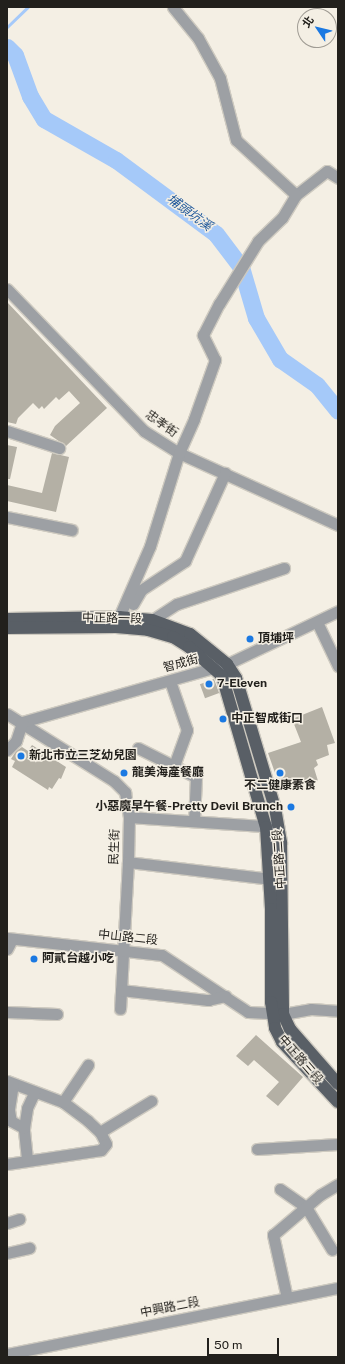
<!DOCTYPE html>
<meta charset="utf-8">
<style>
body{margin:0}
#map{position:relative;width:345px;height:1364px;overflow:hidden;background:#f4efe4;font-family:"Public Sans","Noto Sans TC",sans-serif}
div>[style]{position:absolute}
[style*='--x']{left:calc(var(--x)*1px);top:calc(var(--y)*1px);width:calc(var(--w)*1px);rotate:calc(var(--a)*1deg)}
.stream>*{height:3px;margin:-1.5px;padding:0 1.5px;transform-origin:1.5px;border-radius:1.5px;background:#a5c9f9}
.river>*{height:17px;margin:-8.5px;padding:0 8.5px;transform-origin:8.5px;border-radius:8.5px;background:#a5c9f9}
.building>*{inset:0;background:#b4b0a5;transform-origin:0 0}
.roads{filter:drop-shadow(1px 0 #cecac0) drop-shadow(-1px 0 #cecac0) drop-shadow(0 1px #cecac0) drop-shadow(0 -1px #cecac0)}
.minor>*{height:11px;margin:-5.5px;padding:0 5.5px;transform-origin:5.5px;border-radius:5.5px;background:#9da0a4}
.major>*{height:12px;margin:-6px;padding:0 6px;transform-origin:6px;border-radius:6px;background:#595f66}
.dots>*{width:11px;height:11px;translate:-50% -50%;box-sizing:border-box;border:2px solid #f4efe4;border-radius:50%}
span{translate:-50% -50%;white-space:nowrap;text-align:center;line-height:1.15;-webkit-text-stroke:3px #f4efe4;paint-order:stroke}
.street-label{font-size:12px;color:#22201c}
.poi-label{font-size:12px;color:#22201c;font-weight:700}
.left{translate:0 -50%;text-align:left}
.right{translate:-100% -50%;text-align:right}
.water-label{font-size:13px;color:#1c569a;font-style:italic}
.frame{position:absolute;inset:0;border:8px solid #22201c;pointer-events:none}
.north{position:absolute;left:297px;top:8px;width:40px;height:40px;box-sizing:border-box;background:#f4efe4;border:1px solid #a09c94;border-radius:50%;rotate:305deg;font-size:11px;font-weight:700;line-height:16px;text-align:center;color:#22201c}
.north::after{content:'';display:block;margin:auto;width:14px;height:18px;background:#1b79e2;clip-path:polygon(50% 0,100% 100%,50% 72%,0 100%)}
.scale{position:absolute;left:207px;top:1338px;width:72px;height:18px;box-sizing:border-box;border:2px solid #22201c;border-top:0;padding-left:5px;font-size:12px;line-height:14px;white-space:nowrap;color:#22201c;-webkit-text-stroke:3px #f4efe4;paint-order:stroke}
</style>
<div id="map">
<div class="stream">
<div style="--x:7;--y:27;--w:29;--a:-44"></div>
</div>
<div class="river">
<div style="--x:7;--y:47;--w:11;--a:45"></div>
<div style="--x:15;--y:55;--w:44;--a:69.9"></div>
<div style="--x:30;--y:96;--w:27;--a:59"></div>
<div style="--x:44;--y:119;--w:83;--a:29.7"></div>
<div style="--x:116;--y:160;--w:124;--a:36.5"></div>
<div style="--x:216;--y:234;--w:41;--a:52.9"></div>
<div style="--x:241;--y:267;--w:53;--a:73.6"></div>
<div style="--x:256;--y:318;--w:48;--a:59.7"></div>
<div style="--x:280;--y:359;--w:45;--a:35.1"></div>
<div style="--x:317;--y:385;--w:33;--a:51"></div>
</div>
<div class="building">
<div style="clip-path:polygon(7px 302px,107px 408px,66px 446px,50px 435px,55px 426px,80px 403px,69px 391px,59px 400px,56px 397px,44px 409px,42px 406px,39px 409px,33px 403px,18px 418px,16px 424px,7px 422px)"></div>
<div style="clip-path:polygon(7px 445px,17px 447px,10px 479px,7px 479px)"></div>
<div style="clip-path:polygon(52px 453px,69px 457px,56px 512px,7px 501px,7px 485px,42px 493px)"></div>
<div style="left:214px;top:679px;width:15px;height:15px;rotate:70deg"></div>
<div style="clip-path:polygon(322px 707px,335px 743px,327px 745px,329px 755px,316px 760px,318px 765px,314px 768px,318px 781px,307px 784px,307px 780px,296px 785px,293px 781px,280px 787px,268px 753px,301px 742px,292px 719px)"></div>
<div style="clip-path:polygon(32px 745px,66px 767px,61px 779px,59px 778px,52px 789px,49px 787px,48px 790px,12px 767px,15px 761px,11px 759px,16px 751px,22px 747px,28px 751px)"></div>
<div style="clip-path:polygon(256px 1035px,303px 1077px,278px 1106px,266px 1096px,279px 1082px,254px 1060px,248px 1066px,236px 1056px)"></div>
</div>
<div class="roads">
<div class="minor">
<div style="--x:296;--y:195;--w:39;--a:-38"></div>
<div style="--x:327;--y:171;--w:13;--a:32"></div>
<div style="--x:7;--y:289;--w:197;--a:46"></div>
<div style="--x:144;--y:431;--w:41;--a:32.2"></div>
<div style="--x:179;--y:453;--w:175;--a:24.4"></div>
<div style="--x:7;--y:431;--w:55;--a:18.1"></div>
<div style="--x:7;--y:517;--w:66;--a:11.3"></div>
<div style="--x:133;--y:604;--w:16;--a:-60"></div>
<div style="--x:141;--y:590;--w:53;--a:-33.4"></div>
<div style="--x:185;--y:561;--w:97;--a:-65.6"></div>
<div style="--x:119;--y:617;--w:77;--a:-66.4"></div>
<div style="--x:150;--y:546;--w:97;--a:-72.7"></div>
<div style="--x:179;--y:453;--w:37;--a:-66"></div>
<div style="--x:194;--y:419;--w:63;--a:-70.4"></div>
<div style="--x:215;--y:360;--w:28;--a:-116"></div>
<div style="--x:203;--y:335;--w:35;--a:-63"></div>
<div style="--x:219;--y:304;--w:74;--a:-58.2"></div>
<div style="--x:258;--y:241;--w:33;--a:-44"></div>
<div style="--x:282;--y:218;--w:27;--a:-59"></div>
<div style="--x:296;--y:195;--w:81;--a:-137.5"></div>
<div style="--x:236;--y:140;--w:64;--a:-104.5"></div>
<div style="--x:220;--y:78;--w:46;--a:-118.8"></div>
<div style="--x:198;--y:38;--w:40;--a:-129"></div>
<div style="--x:317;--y:622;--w:49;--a:64.5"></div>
<div style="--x:150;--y:626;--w:6;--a:-72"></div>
<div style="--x:152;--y:620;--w:30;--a:-33"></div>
<div style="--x:177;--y:604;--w:113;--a:-18.6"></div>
<div style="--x:170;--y:681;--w:52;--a:70.9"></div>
<div style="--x:187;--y:730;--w:38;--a:110"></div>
<div style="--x:7;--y:714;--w:126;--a:32.1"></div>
<div style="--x:114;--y:781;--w:16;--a:45"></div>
<div style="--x:125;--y:792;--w:25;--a:81"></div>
<div style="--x:129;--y:817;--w:45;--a:91.3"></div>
<div style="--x:128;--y:862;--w:147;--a:93.1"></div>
<div style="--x:22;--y:722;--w:213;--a:-15.8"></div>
<div style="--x:227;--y:664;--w:123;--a:-25.5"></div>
<div style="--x:138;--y:748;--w:65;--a:26.6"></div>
<div style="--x:196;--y:777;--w:44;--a:92.6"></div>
<div style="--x:7;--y:750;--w:13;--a:-45"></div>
<div style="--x:16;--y:741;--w:20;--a:-72"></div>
<div style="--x:129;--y:817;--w:145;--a:3.9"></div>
<div style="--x:128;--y:862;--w:143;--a:6.8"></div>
<div style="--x:7;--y:938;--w:156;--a:6.3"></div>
<div style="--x:162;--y:955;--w:103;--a:33.5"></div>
<div style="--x:248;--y:1012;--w:35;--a:3"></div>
<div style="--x:283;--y:1014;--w:28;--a:-10"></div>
<div style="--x:311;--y:1009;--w:27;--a:4"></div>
<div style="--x:7;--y:949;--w:11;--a:-63"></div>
<div style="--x:121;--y:990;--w:88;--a:6.6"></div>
<div style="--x:208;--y:1000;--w:18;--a:-13"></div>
<div style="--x:7;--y:1012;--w:50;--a:2.3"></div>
<div style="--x:7;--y:1081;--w:60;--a:20.6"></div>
<div style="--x:63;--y:1102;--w:31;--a:37"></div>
<div style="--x:88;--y:1121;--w:16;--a:43"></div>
<div style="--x:100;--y:1132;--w:13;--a:63"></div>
<div style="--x:106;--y:1144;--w:8;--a:130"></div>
<div style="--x:101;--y:1150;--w:95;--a:171.5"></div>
<div style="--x:13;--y:1084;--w:26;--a:99"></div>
<div style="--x:9;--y:1110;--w:11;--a:80"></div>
<div style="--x:11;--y:1121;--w:15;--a:28"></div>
<div style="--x:63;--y:1102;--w:45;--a:-56"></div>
<div style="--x:100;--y:1132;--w:60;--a:-31.3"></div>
<div style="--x:257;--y:1149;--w:81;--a:-3.5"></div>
<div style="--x:27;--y:1159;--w:31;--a:-96"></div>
<div style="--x:24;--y:1128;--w:20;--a:-81"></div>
<div style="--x:27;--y:1108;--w:17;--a:-65"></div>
<div style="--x:280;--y:1189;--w:32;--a:35"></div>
<div style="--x:306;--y:1207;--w:50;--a:58.8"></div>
<div style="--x:7;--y:1223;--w:13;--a:-18"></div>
<div style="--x:7;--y:1253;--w:23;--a:-13"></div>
<div style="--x:287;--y:1298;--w:65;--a:-102.5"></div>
<div style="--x:273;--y:1235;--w:62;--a:-40.4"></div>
<div style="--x:320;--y:1195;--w:21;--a:-31"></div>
<div style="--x:7;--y:1354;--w:338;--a:-11.3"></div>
</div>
<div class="major">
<div style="--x:7;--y:619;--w:112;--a:-1"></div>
<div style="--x:119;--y:617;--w:33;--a:5"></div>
<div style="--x:152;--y:620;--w:40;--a:20.2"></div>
<div style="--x:190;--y:634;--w:48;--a:39"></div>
<div style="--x:227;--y:664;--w:17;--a:57"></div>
<div style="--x:236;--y:678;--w:136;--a:73.3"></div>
<div style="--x:275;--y:808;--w:36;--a:80"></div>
<div style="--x:281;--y:843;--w:171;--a:89.3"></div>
<div style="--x:283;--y:1014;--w:17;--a:65"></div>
<div style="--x:290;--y:1029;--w:73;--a:48.9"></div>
<div style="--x:7;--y:628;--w:109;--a:-0.5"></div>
<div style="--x:116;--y:627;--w:32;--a:5"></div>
<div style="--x:148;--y:630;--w:26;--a:16"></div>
<div style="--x:173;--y:637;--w:19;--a:32"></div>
<div style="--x:189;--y:647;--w:44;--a:41.3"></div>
<div style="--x:222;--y:676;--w:157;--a:73.8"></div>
<div style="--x:266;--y:827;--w:82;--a:86.5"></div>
<div style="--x:271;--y:909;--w:93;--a:90"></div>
<div style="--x:271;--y:1002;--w:26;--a:81"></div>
<div style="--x:275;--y:1028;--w:16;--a:63"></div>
<div style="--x:282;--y:1042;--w:82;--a:47"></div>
</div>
</div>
<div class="dots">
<div style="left:250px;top:639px;background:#1b79e2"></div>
<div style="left:209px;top:684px;background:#1b79e2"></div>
<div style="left:223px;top:719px;background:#1b79e2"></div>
<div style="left:21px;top:756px;background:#1b79e2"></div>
<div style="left:124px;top:773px;background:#1b79e2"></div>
<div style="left:280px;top:773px;background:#1b79e2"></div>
<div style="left:291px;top:807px;background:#1b79e2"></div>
<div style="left:34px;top:959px;background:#1b79e2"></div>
</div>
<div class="street-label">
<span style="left:161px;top:424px;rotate:36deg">忠孝街</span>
<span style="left:112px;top:619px;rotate:1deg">中正路一段</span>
<span style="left:181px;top:664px;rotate:-15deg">智成街</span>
<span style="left:115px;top:847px;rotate:-88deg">民生街</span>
<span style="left:280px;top:859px;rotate:-94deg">中正路二段</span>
<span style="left:128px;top:938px;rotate:6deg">中山路二段</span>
<span style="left:300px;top:1060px;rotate:49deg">中正路三段</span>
<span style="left:170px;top:1308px;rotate:-11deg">中興路二段</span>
</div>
<div class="poi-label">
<span class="left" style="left:258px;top:639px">頂埔坪</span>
<span class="left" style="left:217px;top:684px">7-Eleven</span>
<span class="left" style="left:231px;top:719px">中正智成街口</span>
<span class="left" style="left:29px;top:756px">新北市立三芝幼兒園</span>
<span class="left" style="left:132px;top:773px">龍美海產餐廳</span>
<span style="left:280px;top:786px">不二健康素食</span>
<span class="right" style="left:283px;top:807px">小惡魔早午餐-Pretty Devil Brunch</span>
<span class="left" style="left:42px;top:959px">阿貳台越小吃</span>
</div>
<div class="water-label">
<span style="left:189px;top:213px;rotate:36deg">埔頭坑溪</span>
</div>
<div class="frame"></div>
<div class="north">北</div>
<div class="scale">50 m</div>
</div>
